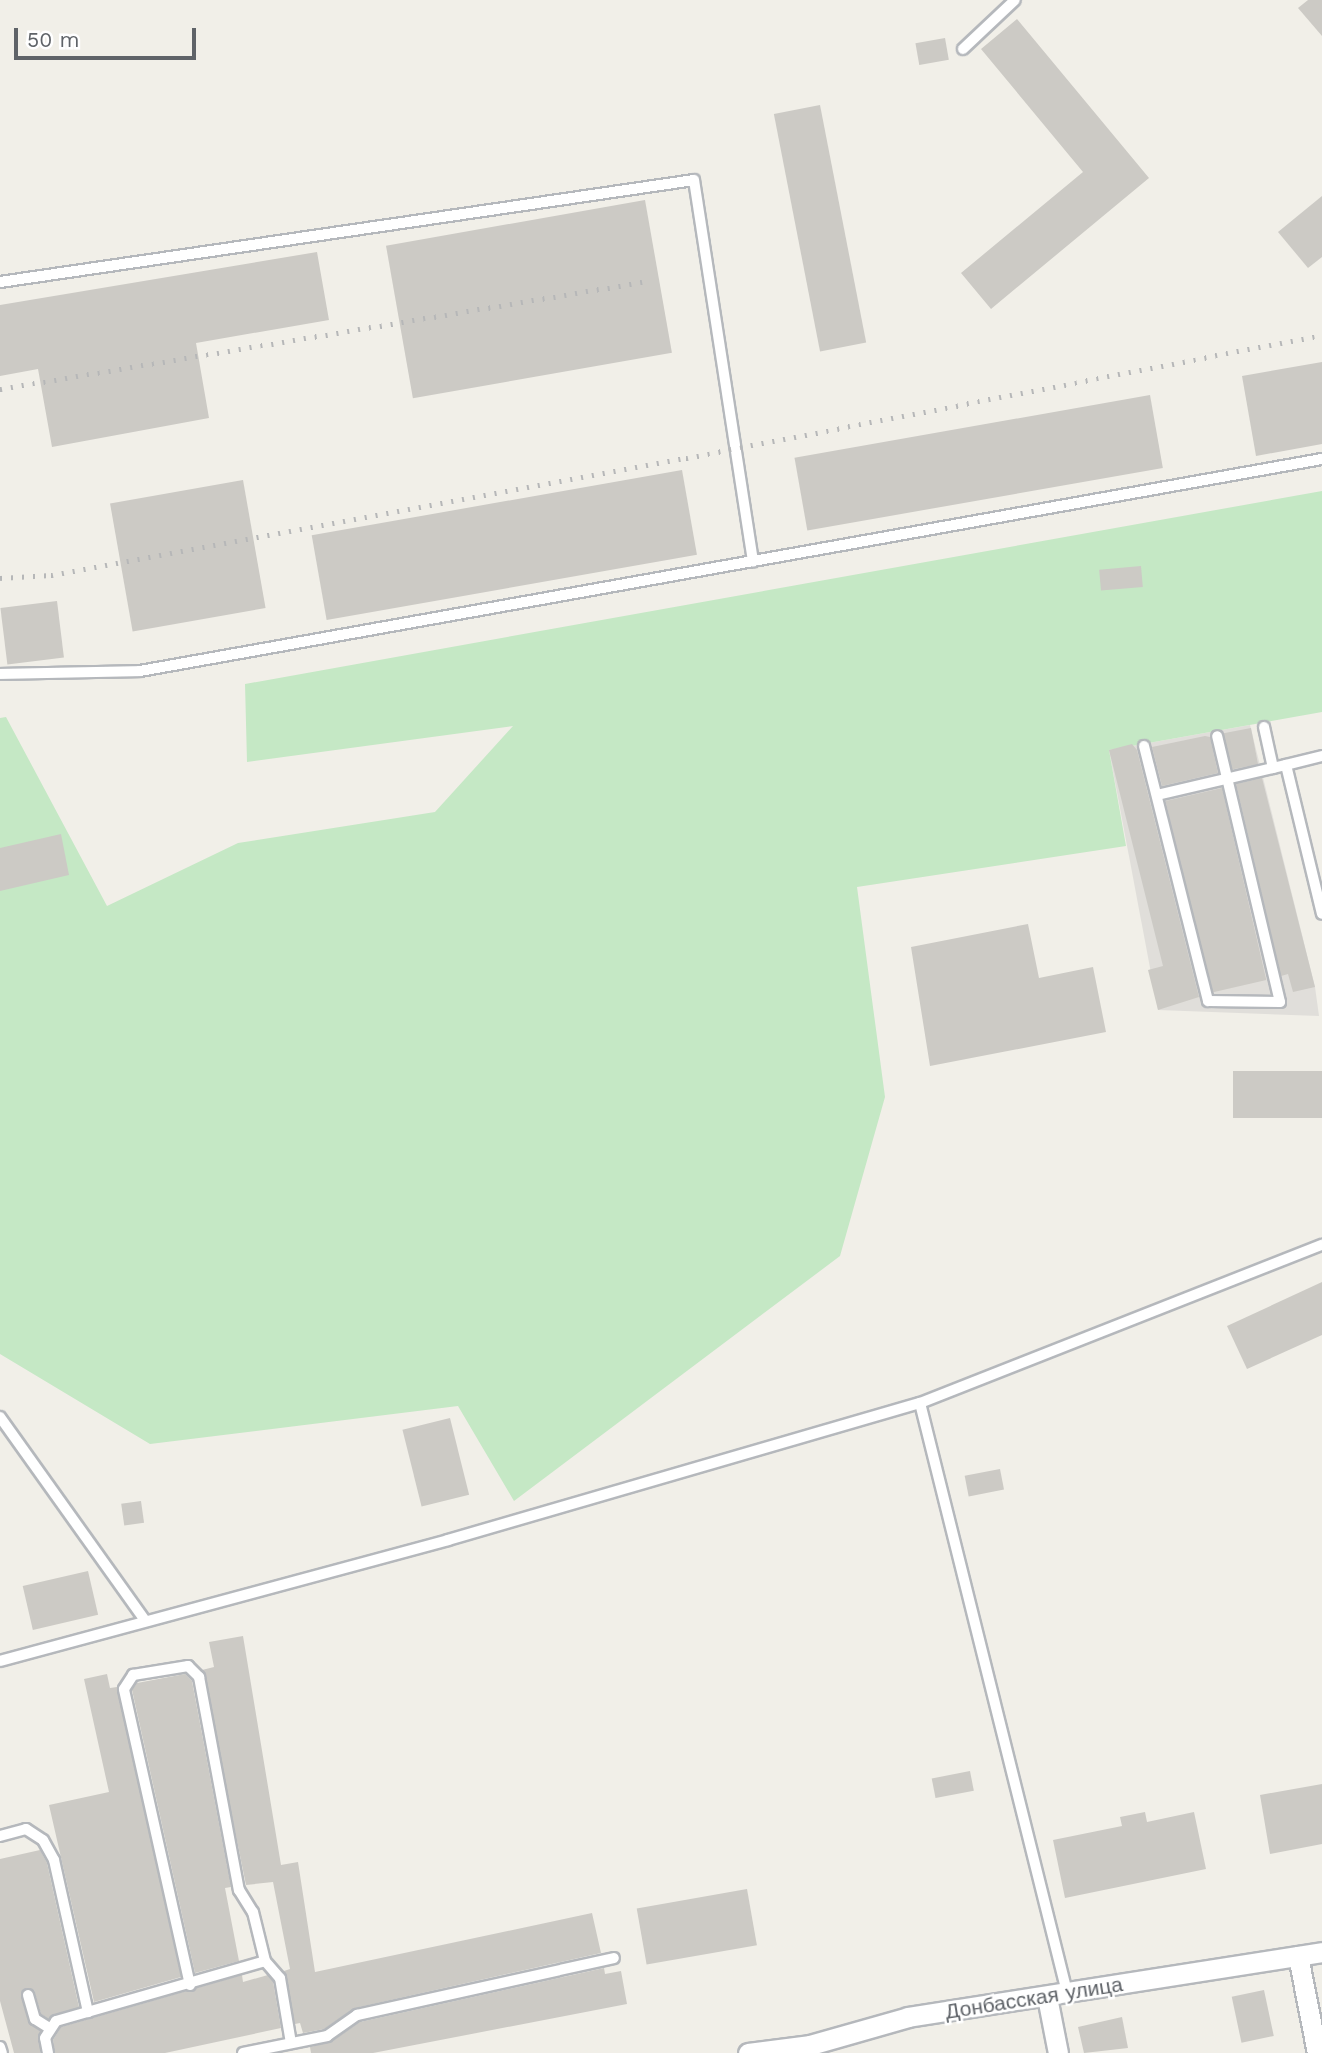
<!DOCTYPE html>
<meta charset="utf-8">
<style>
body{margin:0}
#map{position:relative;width:1322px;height:2053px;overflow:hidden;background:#f1efe8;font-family:"Work Sans",sans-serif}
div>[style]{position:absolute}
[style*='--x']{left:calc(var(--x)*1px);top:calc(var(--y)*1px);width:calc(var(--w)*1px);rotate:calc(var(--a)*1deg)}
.industrial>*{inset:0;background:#e0deda}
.green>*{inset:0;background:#c5e8c5}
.building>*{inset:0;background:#cccac5;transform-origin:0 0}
.roads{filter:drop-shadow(2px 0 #b5b8bc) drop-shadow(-2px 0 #b5b8bc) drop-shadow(0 2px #b5b8bc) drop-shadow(0 -2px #b5b8bc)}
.lane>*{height:10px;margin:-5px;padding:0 5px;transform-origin:5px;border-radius:5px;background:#fff}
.street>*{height:19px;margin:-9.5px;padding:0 9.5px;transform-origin:9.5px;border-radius:9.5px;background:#fff}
.rail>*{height:5px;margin-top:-2.5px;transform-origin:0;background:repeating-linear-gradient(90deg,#b6b7b8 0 2px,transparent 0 11px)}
span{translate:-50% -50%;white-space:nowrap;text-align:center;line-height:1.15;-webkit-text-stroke:5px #fff;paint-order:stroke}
.street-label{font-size:21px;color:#5f6368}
.scale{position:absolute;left:14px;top:28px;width:182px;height:32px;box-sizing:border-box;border:4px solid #5f6368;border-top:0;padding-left:9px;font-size:21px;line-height:24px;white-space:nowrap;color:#5f6368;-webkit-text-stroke:5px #fff;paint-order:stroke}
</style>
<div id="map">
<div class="industrial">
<div style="clip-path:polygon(1250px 725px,1315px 987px,1319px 1016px,1158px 1010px,1109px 750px)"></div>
</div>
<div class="green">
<div style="clip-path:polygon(1322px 491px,1322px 712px,1109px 750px,1126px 846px,857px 887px,885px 1097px,840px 1256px,514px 1501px,458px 1406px,150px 1444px,0 1354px,0 718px,6px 717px,107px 906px,238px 843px,435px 812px,513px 726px,247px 762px,245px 684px)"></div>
</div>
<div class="building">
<div style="clip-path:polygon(1308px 0,1322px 0,1322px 36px,1298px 8px)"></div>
<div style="clip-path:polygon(1017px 19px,1149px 178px,991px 309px,961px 273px,1083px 172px,981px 49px)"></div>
<div style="left:945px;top:38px;width:22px;height:30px;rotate:80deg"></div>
<div style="left:820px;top:105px;width:242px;height:47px;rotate:79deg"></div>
<div style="clip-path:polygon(1322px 196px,1322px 257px,1308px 268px,1278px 232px)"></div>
<div style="left:645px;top:200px;width:155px;height:263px;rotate:80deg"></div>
<div style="clip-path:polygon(317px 252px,329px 320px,196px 343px,209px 418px,52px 447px,38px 369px,0 376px,0 305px)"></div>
<div style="clip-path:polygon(1322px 362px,1322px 444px,1256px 456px,1242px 376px)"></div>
<div style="left:1150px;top:395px;width:74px;height:361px;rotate:80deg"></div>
<div style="left:682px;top:470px;width:86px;height:376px;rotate:80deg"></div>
<div style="left:243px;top:480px;width:130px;height:135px;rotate:80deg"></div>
<div style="left:1141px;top:566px;width:21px;height:42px;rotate:85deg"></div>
<div style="left:57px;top:601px;width:57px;height:57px;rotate:83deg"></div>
<div style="left:1251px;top:728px;width:37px;height:28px;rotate:79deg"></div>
<div style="clip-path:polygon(1205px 736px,1210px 737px,1218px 773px,1162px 786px,1152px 747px)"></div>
<div style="clip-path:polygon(1132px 744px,1137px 750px,1199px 997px,1158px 1010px,1148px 970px,1163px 966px,1109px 750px)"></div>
<div style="clip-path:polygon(1262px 778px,1315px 987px,1293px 992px,1288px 974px,1281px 976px,1236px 784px)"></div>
<div style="left:1222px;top:788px;width:197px;height:58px;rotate:77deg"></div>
<div style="clip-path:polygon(61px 834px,69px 875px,0 891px,0 848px)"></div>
<div style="clip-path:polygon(1028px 924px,1039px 978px,1093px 967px,1106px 1032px,930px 1066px,911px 947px)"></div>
<div style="left:1322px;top:1071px;width:47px;height:89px;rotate:90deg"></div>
<div style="clip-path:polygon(1322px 1282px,1322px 1335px,1247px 1369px,1227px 1326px)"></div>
<div style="left:450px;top:1418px;width:79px;height:49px;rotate:76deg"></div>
<div style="left:1000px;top:1469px;width:21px;height:36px;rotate:79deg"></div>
<div style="left:141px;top:1501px;width:22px;height:20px;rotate:82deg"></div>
<div style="left:88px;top:1571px;width:45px;height:67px;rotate:77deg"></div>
<div style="clip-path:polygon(243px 1636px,281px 1865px,298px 1862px,315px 1972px,592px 1913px,601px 1953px,355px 2008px,324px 2029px,303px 2033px,300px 2023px,295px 2024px,284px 1971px,290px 1969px,273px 1882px,246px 1885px,202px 1670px,214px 1667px,209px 1642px)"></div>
<div style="clip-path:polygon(107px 1674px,110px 1688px,117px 1687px,181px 1977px,94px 2002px,49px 1805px,109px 1792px,84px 1679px)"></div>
<div style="clip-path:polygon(185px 1674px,192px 1681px,231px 1887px,225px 1888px,239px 1961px,195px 1973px,132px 1690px,137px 1683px)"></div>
<div style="left:970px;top:1771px;width:20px;height:39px;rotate:79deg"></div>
<div style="clip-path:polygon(1322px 1784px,1322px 1844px,1270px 1854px,1260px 1795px)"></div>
<div style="clip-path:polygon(1145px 1812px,1147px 1822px,1194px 1812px,1206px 1869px,1065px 1898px,1053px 1840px,1122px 1826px,1120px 1817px)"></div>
<div style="clip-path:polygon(40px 1850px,47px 1863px,79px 2007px,49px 2019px,41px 2014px,34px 1990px,23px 1989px,28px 2021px,41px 2031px,40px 2053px,14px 2053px,0 2001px,0 1859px)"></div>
<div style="left:747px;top:1889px;width:57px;height:112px;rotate:80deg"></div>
<div style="clip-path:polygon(604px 1968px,605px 1974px,621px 1971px,627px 2004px,373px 2053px,311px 2053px,310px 2047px,331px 2042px,360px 2022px)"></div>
<div style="clip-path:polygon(242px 1975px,243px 1982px,268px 1975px,273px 1981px,281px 2028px,165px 2053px,55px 2053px,53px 2040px,61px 2027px)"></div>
<div style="left:1264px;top:1990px;width:47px;height:33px;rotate:78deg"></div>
<div style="clip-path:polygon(1122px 2017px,1128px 2048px,1084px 2053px,1078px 2027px)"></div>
</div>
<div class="roads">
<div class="lane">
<div style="--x:963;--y:49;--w:71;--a:-43.3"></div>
<div style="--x:0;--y:282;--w:701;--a:-8.36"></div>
<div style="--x:694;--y:180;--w:386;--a:81.2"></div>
<div style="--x:0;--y:674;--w:140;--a:-1.2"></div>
<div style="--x:140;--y:671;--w:1201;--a:-10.17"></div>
<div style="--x:1264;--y:727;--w:42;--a:77.6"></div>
<div style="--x:1144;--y:746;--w:263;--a:75.9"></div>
<div style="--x:1208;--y:1001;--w:72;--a:0.8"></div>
<div style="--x:1280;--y:1002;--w:273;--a:-103.3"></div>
<div style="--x:1322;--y:756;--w:37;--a:166"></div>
<div style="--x:1286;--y:765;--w:153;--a:76.4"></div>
<div style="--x:1157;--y:795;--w:132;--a:-13.1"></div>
<div style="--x:920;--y:1403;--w:607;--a:75.99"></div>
<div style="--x:0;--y:1417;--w:249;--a:54.5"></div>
<div style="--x:0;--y:1661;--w:464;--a:-15.1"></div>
<div style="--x:448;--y:1540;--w:491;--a:-16.2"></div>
<div style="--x:920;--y:1403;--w:432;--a:-21.5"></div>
<div style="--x:0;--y:1836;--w:27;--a:-15"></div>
<div style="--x:26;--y:1829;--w:20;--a:33"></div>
<div style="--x:43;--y:1840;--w:23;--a:61"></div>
<div style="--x:54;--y:1860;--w:156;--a:77.4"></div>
<div style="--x:190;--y:1985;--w:303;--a:-102.6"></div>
<div style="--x:124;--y:1689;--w:17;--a:-57"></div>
<div style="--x:133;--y:1675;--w:56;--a:-9.3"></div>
<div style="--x:188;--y:1666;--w:16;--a:45"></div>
<div style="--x:199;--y:1677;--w:217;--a:79.4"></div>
<div style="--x:239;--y:1890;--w:26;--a:58"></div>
<div style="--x:253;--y:1912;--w:50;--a:76.2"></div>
<div style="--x:265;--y:1961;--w:23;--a:49"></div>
<div style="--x:280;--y:1978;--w:66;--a:80.4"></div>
<div style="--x:28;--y:1995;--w:25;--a:74"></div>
<div style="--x:35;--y:2019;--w:15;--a:32"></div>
<div style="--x:0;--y:2047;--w:6;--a:72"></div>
<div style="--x:48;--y:2053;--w:15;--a:-101"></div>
<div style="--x:45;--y:2038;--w:20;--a:-57"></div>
<div style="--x:56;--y:2021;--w:217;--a:-16"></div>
<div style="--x:243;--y:2053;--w:86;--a:-11.4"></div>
<div style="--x:327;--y:2036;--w:37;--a:-35"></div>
<div style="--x:357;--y:2015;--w:263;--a:-12.5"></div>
</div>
<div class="street">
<div style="--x:1298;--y:1956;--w:99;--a:78.9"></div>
<div style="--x:1047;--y:1997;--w:57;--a:78.9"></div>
<div style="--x:748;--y:2053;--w:63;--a:-7.4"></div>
<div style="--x:810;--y:2045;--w:102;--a:-15.9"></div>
<div style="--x:908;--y:2017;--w:419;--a:-8.9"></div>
</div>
</div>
<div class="rail">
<div style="--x:0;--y:389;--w:658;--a:-9.45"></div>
<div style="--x:0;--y:578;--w:51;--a:-3.4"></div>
<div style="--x:51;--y:575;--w:646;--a:-10.44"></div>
<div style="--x:686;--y:458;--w:648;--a:-10.95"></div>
</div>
<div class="street-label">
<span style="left:1034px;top:1998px;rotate:-9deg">Донбасская улица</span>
</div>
<div class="scale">50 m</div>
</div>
